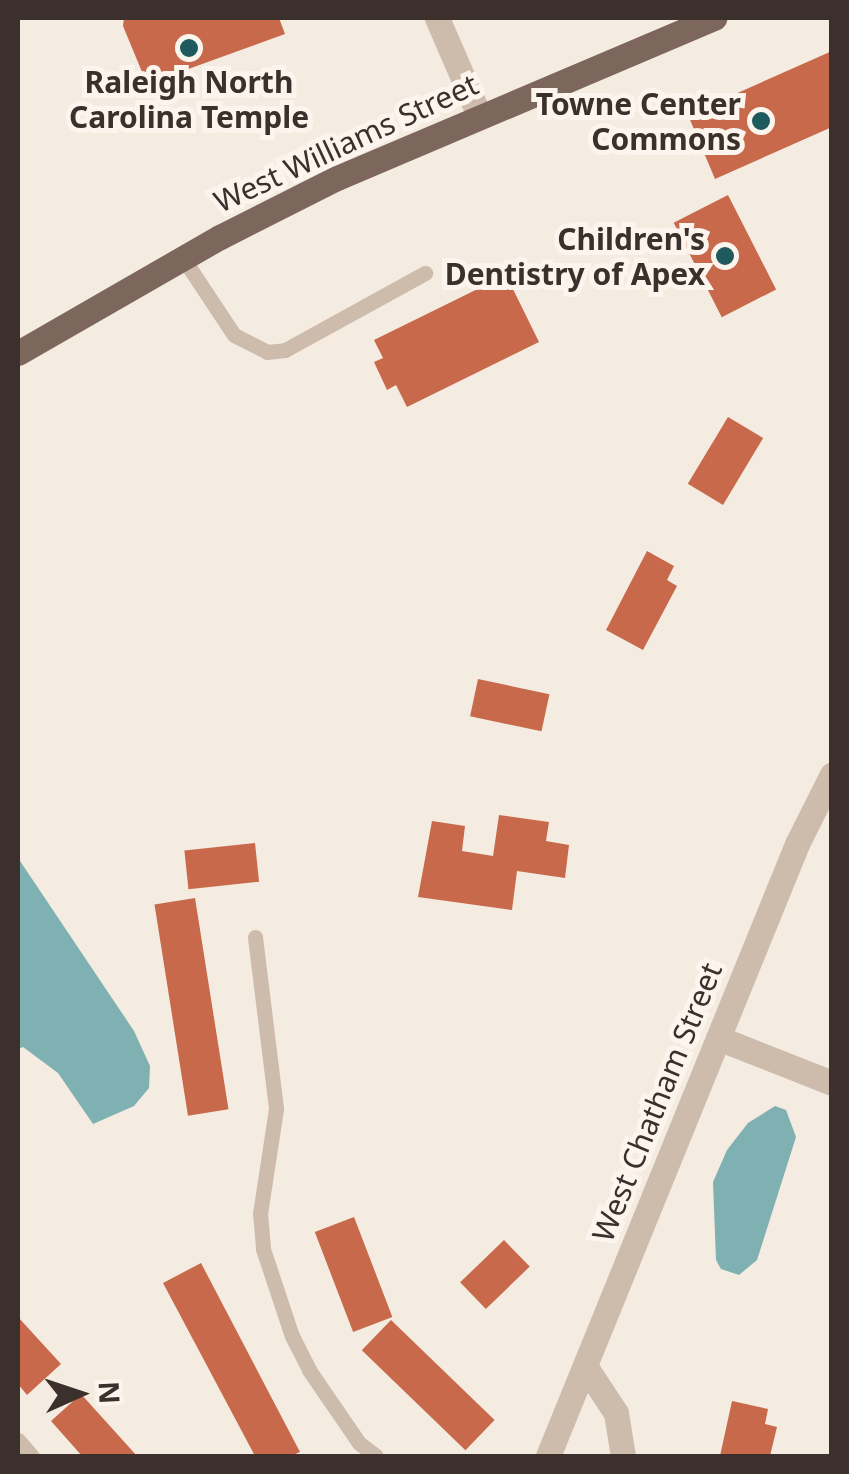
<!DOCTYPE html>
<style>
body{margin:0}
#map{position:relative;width:849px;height:1474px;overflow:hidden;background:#f4ebe1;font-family:"Noto Sans",sans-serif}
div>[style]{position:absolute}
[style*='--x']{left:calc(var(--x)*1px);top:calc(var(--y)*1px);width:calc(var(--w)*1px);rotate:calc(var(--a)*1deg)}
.water>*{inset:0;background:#7fb0b2}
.building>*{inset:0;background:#c8694b;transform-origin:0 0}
.service>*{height:15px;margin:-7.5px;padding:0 7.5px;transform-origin:7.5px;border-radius:7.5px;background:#cdbbac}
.minor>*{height:25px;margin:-12.5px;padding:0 12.5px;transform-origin:12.5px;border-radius:12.5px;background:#cdbbac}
.tertiary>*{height:25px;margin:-12.5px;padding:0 12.5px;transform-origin:12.5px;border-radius:12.5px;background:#cdbbac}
.primary>*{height:25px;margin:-12.5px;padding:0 12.5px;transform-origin:12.5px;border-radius:12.5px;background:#7d675c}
.dots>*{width:28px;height:28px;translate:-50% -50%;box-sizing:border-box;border:5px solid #fbf5ee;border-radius:50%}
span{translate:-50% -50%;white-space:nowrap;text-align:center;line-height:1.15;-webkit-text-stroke:10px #fbf5ee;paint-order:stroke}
.poi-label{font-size:30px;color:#3b302b;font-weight:700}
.right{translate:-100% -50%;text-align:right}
.street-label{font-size:30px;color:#3b302b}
.frame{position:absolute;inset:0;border:20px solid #3b302b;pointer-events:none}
.north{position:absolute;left:30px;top:1344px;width:100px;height:100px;-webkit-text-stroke:8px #fbf5ee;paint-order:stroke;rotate:87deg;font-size:28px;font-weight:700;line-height:40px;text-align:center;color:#3b302b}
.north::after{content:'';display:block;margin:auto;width:35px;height:45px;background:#3b302b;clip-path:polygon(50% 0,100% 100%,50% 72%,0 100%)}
</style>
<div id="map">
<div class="water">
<div style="clip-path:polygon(18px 858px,134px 1031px,150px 1066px,149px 1088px,134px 1106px,93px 1124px,58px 1073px,23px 1047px,18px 1049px)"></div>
<div style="clip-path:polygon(775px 1106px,786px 1110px,796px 1137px,757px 1260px,739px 1275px,721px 1269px,716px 1260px,713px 1182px,727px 1150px,748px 1123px)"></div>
</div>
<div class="building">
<div style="clip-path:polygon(124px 18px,279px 18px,285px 34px,147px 84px,123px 26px)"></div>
<div style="clip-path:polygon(832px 51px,832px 127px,715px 179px,688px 115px)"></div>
<div style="left:728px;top:195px;width:106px;height:61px;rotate:63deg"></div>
<div style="clip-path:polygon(506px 275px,539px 342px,407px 407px,396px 385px,387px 390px,374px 362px,383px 358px,374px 340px)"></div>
<div style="left:728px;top:417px;width:41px;height:78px;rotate:31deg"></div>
<div style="clip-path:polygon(647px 551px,674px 566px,667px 580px,677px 586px,643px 650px,606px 630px)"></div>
<div style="left:478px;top:679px;width:73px;height:38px;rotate:12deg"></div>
<div style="clip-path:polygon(499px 815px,549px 822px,546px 841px,569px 845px,565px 878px,517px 871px,512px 910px,418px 897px,432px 821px,465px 826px,462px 851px,493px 856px)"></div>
<div style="left:255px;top:843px;width:39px;height:71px;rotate:84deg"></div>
<div style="left:195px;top:898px;width:214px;height:41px;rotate:81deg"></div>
<div style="left:354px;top:1217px;width:107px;height:42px;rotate:69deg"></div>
<div style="left:504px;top:1240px;width:37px;height:61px;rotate:46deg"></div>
<div style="clip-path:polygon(201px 1263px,300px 1452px,291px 1456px,255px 1456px,163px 1283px)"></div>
<div style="clip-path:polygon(18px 1317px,61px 1364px,27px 1395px,18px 1384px)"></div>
<div style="left:391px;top:1320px;width:144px;height:42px;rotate:44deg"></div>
<div style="clip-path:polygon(81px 1394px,137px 1456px,82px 1456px,51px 1421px)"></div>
<div style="clip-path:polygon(732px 1401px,768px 1409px,765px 1424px,777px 1427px,770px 1456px,720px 1456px)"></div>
</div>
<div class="service">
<div style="--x:183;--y:258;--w:92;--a:56.5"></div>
<div style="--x:234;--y:335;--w:37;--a:27"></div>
<div style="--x:267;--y:352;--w:18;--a:-6"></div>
<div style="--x:285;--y:350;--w:160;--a:-28.8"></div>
<div style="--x:255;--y:937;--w:173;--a:83"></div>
<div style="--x:276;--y:1109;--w:105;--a:98.7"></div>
<div style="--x:260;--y:1213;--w:36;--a:85"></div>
<div style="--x:263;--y:1249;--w:92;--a:71.6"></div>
<div style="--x:292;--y:1336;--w:38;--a:63"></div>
<div style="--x:309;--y:1370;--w:88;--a:55.6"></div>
<div style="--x:359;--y:1443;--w:21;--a:37"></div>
<div style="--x:18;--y:1440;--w:21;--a:49"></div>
</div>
<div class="minor">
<div style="--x:437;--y:18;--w:106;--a:66.6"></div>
<div style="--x:718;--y:1038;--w:123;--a:21.5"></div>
<div style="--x:585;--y:1366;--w:56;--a:56.6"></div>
<div style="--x:616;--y:1413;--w:44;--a:80.8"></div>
</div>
<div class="tertiary">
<div style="--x:548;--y:1456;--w:661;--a:-67.86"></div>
<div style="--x:797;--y:844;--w:78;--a:-63.4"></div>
</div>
<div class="primary">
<div style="--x:18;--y:353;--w:233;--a:-29.9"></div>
<div style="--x:220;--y:237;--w:131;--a:-26.8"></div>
<div style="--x:337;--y:178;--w:410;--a:-23"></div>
</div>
<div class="dots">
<div style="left:189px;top:48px;background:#1f5a5e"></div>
<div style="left:761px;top:121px;background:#1f5a5e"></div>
<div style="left:725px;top:256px;background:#1f5a5e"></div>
</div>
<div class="poi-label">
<span style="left:189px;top:99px">Raleigh North<br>Carolina Temple</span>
<span class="right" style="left:741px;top:121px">Towne Center<br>Commons</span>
<span class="right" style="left:705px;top:256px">Children's<br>Dentistry of Apex</span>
</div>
<div class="street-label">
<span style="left:346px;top:143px;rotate:-25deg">West Williams Street</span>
<span style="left:657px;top:1102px;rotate:-68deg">West Chatham Street</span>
</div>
<div class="frame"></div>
<div class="north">N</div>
</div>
